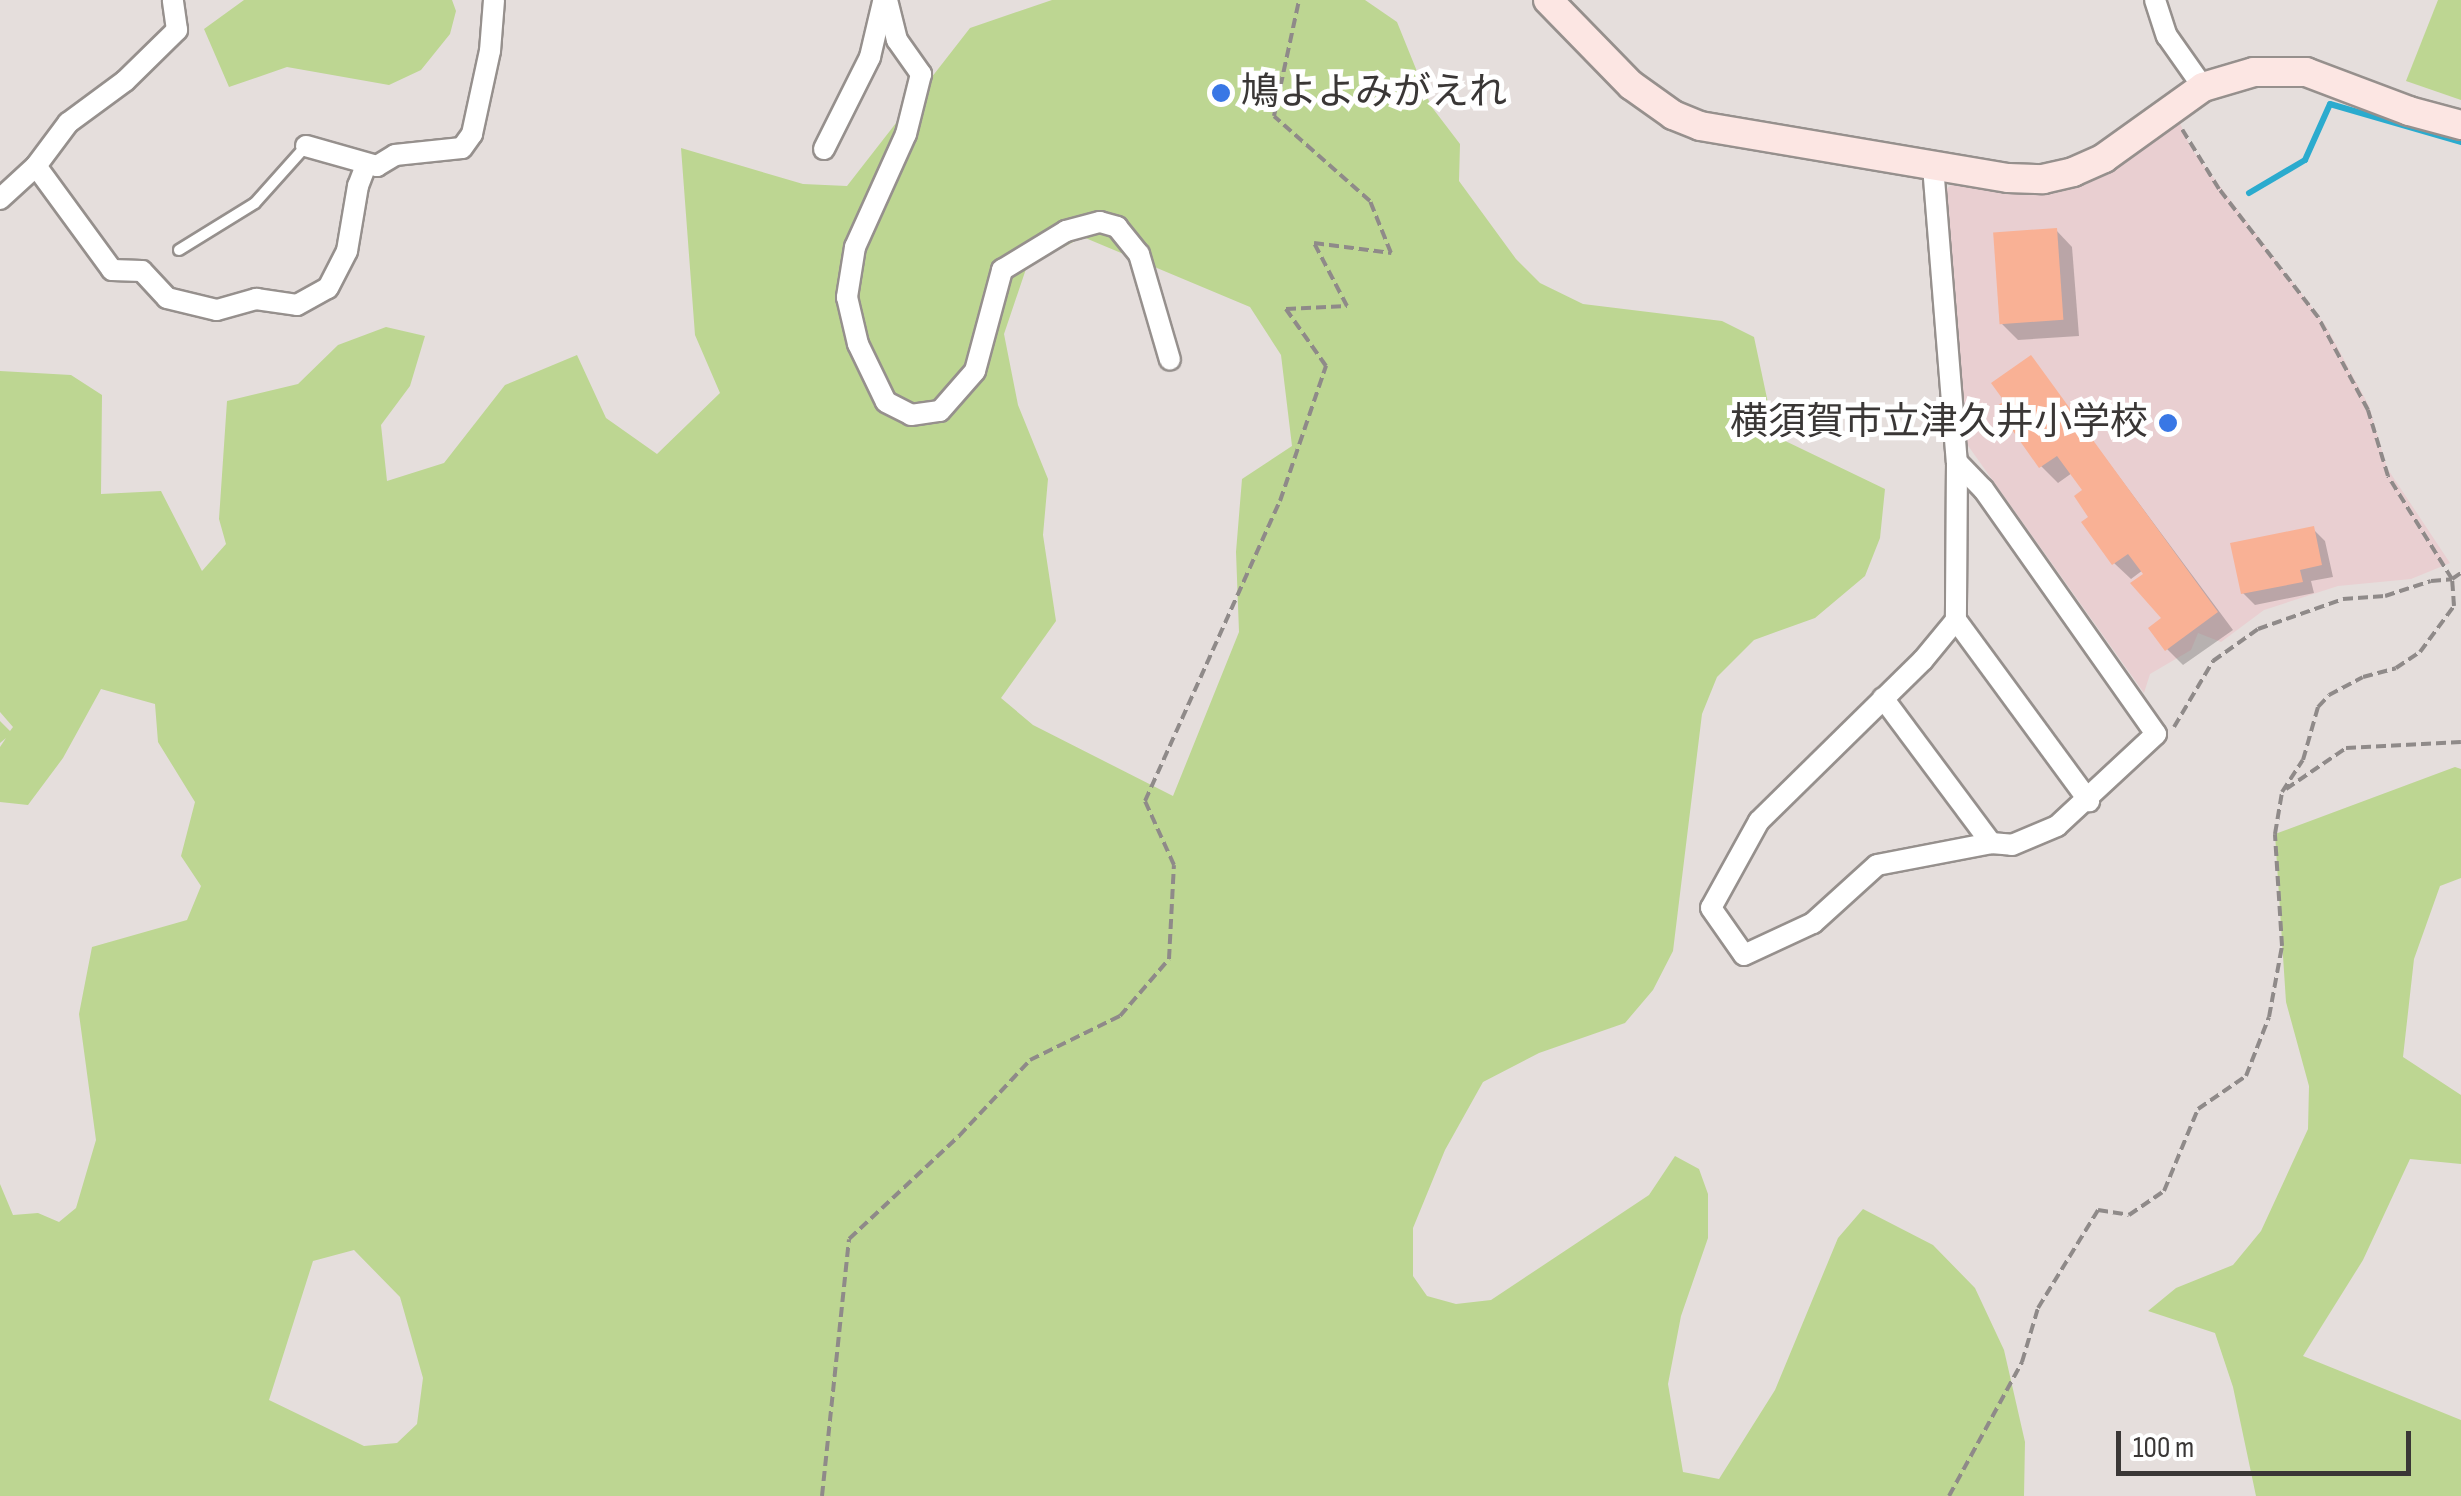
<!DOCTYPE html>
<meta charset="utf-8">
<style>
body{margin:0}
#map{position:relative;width:2461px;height:1496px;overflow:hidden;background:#e5dedc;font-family:"Sofia Sans Condensed","Noto Sans JP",sans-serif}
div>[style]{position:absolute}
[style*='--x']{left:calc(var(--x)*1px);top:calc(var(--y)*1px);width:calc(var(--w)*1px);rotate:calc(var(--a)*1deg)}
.education>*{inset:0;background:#e9cfd1}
.green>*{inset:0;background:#bdd692}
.shadow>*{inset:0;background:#0003}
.stream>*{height:6px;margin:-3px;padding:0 3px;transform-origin:3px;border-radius:3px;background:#2babce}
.building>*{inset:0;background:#f9b195;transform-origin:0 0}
.path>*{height:4px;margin-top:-2px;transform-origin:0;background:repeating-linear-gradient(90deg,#8f8a89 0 10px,transparent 0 15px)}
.roads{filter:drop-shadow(2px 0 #96908d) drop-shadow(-2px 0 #96908d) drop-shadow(0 2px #96908d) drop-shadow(0 -2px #96908d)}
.lane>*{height:10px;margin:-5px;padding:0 5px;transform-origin:5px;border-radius:5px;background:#fff}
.street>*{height:20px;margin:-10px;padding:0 10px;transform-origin:10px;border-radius:10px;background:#fff}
.secondary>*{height:28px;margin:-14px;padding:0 14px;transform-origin:14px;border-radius:14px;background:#fce6e3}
.dots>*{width:28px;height:28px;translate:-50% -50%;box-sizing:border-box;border:5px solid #fff;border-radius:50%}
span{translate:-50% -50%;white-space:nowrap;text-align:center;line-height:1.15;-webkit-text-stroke:10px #fff;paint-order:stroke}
.poi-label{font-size:38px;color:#3a3736}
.left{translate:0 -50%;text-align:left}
.right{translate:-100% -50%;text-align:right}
.scale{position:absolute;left:2116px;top:1431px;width:295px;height:45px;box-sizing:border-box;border:5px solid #3a3736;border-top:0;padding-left:12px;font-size:30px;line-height:35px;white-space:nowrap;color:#3a3736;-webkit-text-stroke:8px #fff;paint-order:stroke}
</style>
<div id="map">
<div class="education">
<div style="clip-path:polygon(2179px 121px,2191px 148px,2326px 326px,2369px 406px,2387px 468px,2450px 563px,2411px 579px,2338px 586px,2264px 610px,2221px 642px,2198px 633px,2191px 650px,2150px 674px,2144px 693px,1964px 440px,1945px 190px,1958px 180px,2024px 192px,2089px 182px)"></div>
</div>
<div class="green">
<div style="clip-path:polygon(244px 0,452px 0,456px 11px,450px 34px,421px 70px,389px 85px,287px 67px,229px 87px,204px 29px)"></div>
<div style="clip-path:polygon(evenodd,1052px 0,1365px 0,1397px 22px,1431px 106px,1460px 144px,1459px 181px,1516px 259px,1540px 283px,1583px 304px,1722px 321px,1754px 337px,1775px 436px,1885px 489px,1880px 538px,1865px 576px,1815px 618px,1754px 640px,1717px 677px,1702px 714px,1673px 951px,1653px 990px,1625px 1023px,1539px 1053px,1483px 1082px,1445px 1150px,1413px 1228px,1413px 1276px,1427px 1296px,1456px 1304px,1491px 1300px,1649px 1195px,1675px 1156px,1699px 1169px,1708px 1194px,1708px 1238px,1681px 1316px,1668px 1384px,1683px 1472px,1719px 1479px,1775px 1390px,1838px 1238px,1863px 1209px,1933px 1245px,1975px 1288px,2004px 1350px,2025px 1442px,2024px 1496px,0 1496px,0 1184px,13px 1215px,38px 1213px,59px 1222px,76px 1208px,96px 1140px,79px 1014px,92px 947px,187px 920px,201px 886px,181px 856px,195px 802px,158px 742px,155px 704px,101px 689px,63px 758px,28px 805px,0 802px,0 747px,6px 738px,0 743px,0 721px,10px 731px,13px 727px,0 712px,0 371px,71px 375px,102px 395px,101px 494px,161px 491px,202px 571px,226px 544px,219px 519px,227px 401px,298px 384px,338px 345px,386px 327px,425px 336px,410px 386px,381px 425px,387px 481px,444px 463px,505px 385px,577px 355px,606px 418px,657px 454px,720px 393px,695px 335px,681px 148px,803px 184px,847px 186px,970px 28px,1052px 0,1083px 237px,1250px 307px,1281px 355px,1292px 446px,1242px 479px,1236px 552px,1239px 632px,1173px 796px,1033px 725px,1001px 698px,1056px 621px,1043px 535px,1048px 479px,1018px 405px,1004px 334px,1027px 266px,1083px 237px,1052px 0,354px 1250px,400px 1297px,423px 1378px,417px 1424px,397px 1443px,364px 1446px,269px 1400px,313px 1261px,354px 1250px)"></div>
<div style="clip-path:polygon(2438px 0,2461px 0,2461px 100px,2406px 81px)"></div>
<div style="clip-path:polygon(2455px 767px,2461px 769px,2461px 878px,2440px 886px,2414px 959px,2403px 1057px,2461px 1095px,2461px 1164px,2410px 1159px,2363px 1260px,2303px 1356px,2461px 1420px,2461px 1496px,2256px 1496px,2233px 1387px,2215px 1333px,2148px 1311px,2176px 1288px,2233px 1265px,2261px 1231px,2308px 1129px,2309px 1086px,2286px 1002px,2275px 834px)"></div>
</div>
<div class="shadow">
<div style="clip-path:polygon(2056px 230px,2072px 247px,2079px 336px,2018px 340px,2002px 324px)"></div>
<div style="clip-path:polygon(2031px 358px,2233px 630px,2183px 665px,2167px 649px,2165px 618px,2146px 575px,2143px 570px,2131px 579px,2114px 563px,2092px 517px,2085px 491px,2072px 473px,2058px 483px,2041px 466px,2008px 402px)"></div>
<div style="clip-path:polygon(2313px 529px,2325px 541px,2333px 577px,2311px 581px,2314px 593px,2255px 605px,2243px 593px)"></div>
</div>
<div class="stream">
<div style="--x:2249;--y:193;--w:65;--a:-30.5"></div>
<div style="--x:2305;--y:160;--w:61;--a:-65.9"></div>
<div style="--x:2330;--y:104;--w:136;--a:16.2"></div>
</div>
<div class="building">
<div style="left:2057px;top:228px;width:92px;height:64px;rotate:86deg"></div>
<div style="clip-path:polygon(2031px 355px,2218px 612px,2165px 651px,2148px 628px,2161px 618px,2130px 583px,2143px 574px,2128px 554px,2112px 565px,2081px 522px,2088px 517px,2074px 496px,2082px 490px,2057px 456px,2039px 468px,1996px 407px,2004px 401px,1991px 383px)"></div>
<div style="clip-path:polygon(2314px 526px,2322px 565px,2300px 570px,2303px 582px,2241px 594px,2230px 543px)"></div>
</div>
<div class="path">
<div style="--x:2174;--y:727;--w:77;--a:-59.4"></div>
<div style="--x:2213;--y:661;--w:55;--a:-35.4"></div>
<div style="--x:2258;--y:629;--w:90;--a:-19.4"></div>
<div style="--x:2343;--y:599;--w:42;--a:-4.1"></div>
<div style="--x:2385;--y:596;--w:48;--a:-18.1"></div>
<div style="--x:2431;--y:581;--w:21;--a:-5"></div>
<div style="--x:2452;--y:579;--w:11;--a:-34"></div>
<div style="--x:2286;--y:789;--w:73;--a:-34.3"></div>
<div style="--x:2346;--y:748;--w:115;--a:-3"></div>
<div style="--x:822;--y:1496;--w:258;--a:-84"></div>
<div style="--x:849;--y:1239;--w:151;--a:-43.1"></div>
<div style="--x:959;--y:1136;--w:104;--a:-46.9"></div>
<div style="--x:1030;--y:1060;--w:100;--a:-26.1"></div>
<div style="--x:1120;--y:1016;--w:75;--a:-49.3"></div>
<div style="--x:1169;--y:959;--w:94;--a:-87"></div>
<div style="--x:1174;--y:865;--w:70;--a:-114.4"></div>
<div style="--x:1145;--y:801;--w:329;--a:-65.8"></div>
<div style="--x:1280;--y:501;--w:143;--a:-71.2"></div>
<div style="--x:1326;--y:366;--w:70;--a:-125.1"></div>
<div style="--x:1286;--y:309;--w:61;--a:-2.8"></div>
<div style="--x:1347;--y:306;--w:71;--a:-117.6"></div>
<div style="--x:1314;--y:243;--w:78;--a:7.4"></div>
<div style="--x:1391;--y:253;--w:56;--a:-112"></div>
<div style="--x:1370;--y:201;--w:128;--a:-138.5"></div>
<div style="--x:1274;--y:116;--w:119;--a:-77.8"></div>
<div style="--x:1949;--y:1496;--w:153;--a:-61.4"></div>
<div style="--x:2022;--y:1362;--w:56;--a:-73.5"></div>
<div style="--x:2038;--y:1308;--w:115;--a:-58.5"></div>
<div style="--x:2098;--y:1210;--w:31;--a:9"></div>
<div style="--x:2129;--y:1215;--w:42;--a:-34.4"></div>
<div style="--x:2164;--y:1191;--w:89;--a:-67.5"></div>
<div style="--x:2198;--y:1109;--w:58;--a:-34.5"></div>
<div style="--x:2246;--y:1076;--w:63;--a:-68.7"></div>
<div style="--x:2269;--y:1017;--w:72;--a:-79.6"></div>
<div style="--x:2282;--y:946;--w:112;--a:-93.6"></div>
<div style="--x:2275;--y:834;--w:43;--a:-80.5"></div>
<div style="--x:2282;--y:792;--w:38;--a:-57"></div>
<div style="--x:2303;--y:760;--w:55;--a:-74.2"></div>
<div style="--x:2318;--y:707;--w:16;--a:-47"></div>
<div style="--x:2329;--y:695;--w:38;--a:-28"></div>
<div style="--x:2363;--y:677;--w:34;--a:-15"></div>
<div style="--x:2396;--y:668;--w:29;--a:-34"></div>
<div style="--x:2420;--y:652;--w:57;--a:-53.5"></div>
<div style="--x:2454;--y:606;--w:27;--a:-94"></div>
<div style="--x:2452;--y:579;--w:121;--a:-121.9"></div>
<div style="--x:2388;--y:476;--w:69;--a:-106.9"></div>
<div style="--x:2368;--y:410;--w:106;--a:-118.3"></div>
<div style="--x:2318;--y:317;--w:162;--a:-127.7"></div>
<div style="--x:2219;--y:189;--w:70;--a:-121.7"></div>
</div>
<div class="roads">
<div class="lane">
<div style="--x:179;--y:250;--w:89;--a:-31.7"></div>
<div style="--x:255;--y:203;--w:76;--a:-48.2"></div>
</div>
<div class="street">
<div style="--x:887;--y:0;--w:41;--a:76"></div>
<div style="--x:897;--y:40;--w:42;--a:54.8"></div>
<div style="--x:921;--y:74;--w:62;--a:104"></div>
<div style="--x:906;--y:134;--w:124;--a:114.3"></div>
<div style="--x:855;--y:247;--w:51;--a:99.1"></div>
<div style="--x:847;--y:297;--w:48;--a:76.8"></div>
<div style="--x:858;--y:344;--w:64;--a:64.2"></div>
<div style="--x:886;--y:402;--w:28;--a:27"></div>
<div style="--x:911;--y:415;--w:29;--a:-8"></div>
<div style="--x:940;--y:411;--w:53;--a:-48.8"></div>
<div style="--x:975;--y:371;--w:105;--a:-75"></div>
<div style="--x:1002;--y:270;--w:75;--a:-31.4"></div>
<div style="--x:1066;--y:231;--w:35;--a:-15"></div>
<div style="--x:1100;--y:222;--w:18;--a:16"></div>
<div style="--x:1117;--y:227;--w:35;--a:51"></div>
<div style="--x:1139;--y:254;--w:110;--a:73.7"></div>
<div style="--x:2155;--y:0;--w:38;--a:72"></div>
<div style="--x:2167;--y:36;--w:62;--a:54.8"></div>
<div style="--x:306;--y:146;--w:74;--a:15.7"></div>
<div style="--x:377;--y:166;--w:21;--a:-31"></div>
<div style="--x:395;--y:155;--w:67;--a:-6"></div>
<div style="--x:462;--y:148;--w:17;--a:-54"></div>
<div style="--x:472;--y:134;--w:85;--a:-77.8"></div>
<div style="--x:490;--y:51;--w:51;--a:-85.5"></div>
<div style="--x:824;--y:149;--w:103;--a:-63.4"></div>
<div style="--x:870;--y:57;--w:57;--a:-76.7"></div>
<div style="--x:36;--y:166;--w:129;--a:53.8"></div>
<div style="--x:112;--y:270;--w:30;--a:2"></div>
<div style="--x:142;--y:271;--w:37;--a:47"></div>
<div style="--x:167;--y:298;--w:51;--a:13.5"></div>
<div style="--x:217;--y:310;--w:41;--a:-15.8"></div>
<div style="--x:256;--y:299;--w:41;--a:8.3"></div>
<div style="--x:297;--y:305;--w:35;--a:-29"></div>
<div style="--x:328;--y:288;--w:42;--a:-62.8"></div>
<div style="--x:347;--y:251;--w:66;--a:-80.4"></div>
<div style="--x:358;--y:186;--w:22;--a:-69"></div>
<div style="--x:1933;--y:166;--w:297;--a:85.4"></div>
<div style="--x:1957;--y:462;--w:158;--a:90.4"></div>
<div style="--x:1956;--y:620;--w:225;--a:53.7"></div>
<div style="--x:0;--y:199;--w:49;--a:-42.5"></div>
<div style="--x:36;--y:166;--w:54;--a:-53.3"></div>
<div style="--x:68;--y:123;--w:71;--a:-36.4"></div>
<div style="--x:125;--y:81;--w:73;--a:-44.4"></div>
<div style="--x:177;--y:30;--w:30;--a:-98"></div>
<div style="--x:1956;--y:620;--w:52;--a:129.5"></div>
<div style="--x:1923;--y:660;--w:230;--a:135.5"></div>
<div style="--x:1759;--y:821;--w:99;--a:118.9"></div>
<div style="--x:1711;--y:908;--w:57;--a:54.9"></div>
<div style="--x:1744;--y:955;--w:76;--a:-24.9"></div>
<div style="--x:1813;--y:923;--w:86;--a:-42.2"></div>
<div style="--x:1877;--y:865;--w:116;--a:-10.9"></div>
<div style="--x:1991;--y:843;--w:21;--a:5"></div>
<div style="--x:2012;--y:845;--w:49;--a:-22.9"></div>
<div style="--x:2057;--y:826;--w:135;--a:-42.9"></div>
<div style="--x:2156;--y:734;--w:300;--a:-125.2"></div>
<div style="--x:1983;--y:489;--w:37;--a:-134"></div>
<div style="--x:1883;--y:698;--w:181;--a:53.3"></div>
</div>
<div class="secondary">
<div style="--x:1548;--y:0;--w:119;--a:45.7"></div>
<div style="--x:1631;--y:85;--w:52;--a:35.5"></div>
<div style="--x:1673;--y:115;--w:29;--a:22"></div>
<div style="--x:1700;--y:126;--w:312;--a:9.6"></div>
<div style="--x:2008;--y:178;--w:35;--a:2"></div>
<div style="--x:2043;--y:179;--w:31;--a:-13"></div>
<div style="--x:2073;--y:172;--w:34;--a:-24"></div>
<div style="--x:2104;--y:158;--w:122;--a:-35.6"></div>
<div style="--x:2203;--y:87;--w:53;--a:-16.4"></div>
<div style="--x:2254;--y:72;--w:52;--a:0"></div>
<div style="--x:2306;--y:72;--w:110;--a:20.7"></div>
<div style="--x:2409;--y:111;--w:54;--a:15.1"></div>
</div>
</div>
<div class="dots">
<div style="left:1221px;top:93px;background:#3977e5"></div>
<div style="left:2168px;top:423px;background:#3977e5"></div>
</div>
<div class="poi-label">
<span class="left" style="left:1241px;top:93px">鳩よよみがえれ</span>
<span class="right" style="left:2148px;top:423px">横須賀市立津久井小学校</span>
</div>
<div class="scale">100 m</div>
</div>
